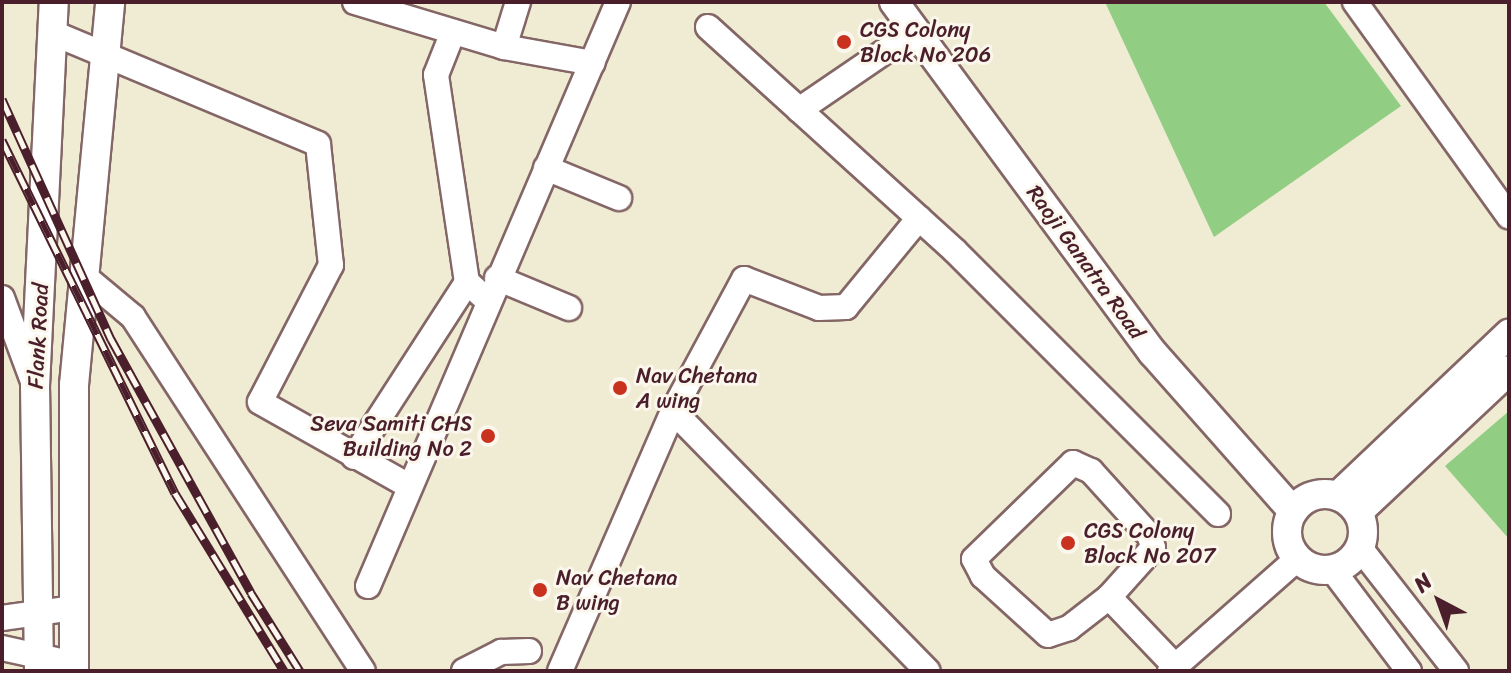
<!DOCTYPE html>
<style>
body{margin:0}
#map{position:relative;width:1511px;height:673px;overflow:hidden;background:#f0ebd3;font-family:Sriracha,sans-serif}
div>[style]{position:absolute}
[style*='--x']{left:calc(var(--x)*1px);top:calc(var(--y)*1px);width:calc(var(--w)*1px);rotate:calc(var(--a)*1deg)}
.green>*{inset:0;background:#91cd83}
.roads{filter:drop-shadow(2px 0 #846666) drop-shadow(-2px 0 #846666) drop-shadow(0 2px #846666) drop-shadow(0 -2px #846666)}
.minor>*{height:24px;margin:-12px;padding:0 12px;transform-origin:12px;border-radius:12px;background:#fff}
.tertiary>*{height:28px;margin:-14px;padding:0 14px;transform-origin:14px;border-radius:14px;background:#fff}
.tertiary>.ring{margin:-14px;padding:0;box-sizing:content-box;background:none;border:28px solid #fff;border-radius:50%}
.rail>*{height:9px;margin-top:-4.5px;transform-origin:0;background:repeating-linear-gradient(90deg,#fbf7ec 0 18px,#4a1f2b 0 36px);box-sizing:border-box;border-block:2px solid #4a1f2b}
.dots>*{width:22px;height:22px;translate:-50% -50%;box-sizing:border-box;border:4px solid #fbf7ec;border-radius:50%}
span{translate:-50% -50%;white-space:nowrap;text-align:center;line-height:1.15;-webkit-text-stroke:6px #fbf7ec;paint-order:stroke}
.poi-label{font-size:22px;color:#4a1f2b}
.left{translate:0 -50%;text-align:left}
.right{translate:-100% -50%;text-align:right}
.street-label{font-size:22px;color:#4a1f2b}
.frame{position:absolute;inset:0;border:4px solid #4a1f2b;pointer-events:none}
.north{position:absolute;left:1399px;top:561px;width:80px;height:80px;-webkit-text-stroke:6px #fbf7ec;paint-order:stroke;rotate:319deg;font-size:22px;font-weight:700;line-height:32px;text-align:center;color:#4a1f2b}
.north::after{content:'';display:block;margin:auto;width:28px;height:36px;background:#4a1f2b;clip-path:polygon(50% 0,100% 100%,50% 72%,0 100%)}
</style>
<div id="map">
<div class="green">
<div style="clip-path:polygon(1105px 2px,1324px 2px,1401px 106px,1214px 237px)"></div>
<div style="clip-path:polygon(1509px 411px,1509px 539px,1445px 466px)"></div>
</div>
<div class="roads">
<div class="minor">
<div style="--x:355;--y:2;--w:156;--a:16.8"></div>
<div style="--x:504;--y:47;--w:90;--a:10.2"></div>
<div style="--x:1355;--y:2;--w:264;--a:54.3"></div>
<div style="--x:708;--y:27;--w:333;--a:42.2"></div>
<div style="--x:955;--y:251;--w:372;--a:45"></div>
<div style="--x:453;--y:32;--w:46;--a:111.6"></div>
<div style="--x:436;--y:75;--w:209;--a:81.5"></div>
<div style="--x:467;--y:282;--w:27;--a:42"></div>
<div style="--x:53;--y:33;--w:287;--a:22.7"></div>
<div style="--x:318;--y:144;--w:122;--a:83.9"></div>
<div style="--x:331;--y:265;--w:154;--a:117.4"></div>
<div style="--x:260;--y:402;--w:171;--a:29.4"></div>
<div style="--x:504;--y:47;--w:47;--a:-72.7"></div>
<div style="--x:799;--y:110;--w:140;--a:-34.3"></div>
<div style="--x:546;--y:168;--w:79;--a:22.3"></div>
<div style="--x:84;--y:276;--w:64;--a:39.9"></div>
<div style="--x:133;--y:317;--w:422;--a:57"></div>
<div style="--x:497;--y:278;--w:78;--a:22.6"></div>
<div style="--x:2;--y:298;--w:92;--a:69.6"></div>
<div style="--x:673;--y:411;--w:364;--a:45.6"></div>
<div style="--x:354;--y:457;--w:208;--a:-57.1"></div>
<div style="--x:1073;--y:463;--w:20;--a:24"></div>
<div style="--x:1091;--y:471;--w:88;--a:47.8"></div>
<div style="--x:1150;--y:536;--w:12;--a:76"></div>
<div style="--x:1153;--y:548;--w:66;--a:131.9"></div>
<div style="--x:1109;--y:597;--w:51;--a:142.2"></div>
<div style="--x:1069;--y:628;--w:22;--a:162"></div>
<div style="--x:1048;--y:635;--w:88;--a:-137.8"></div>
<div style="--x:983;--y:576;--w:19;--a:-118"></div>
<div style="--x:974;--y:559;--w:138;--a:-44.1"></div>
<div style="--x:1360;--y:548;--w:156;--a:52"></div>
<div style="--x:1332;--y:569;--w:128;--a:53"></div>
<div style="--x:368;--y:586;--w:635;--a:-66.83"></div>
<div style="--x:1109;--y:597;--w:95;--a:46.3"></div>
<div style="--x:2;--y:618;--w:73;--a:-7.9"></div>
<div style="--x:2;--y:648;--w:75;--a:12.4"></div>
<div style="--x:464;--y:671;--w:42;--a:-27.2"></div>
<div style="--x:501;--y:652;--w:28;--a:-2"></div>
<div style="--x:560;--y:671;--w:283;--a:-66.5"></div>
<div style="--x:673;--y:411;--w:150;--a:-61.7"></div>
<div style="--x:744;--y:279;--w:80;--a:21.1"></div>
<div style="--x:819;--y:308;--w:27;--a:-2"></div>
<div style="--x:846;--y:307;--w:115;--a:-50.6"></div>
<div style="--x:1170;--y:671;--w:169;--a:-41.4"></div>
</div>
<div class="tertiary">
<div style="--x:894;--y:2;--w:436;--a:53.6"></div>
<div style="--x:1153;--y:353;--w:211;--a:48.5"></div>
<div class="ring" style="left:1287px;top:494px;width:48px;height:48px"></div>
<div style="--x:1338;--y:496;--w:236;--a:-43.5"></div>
<div style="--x:1358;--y:512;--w:207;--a:-43.2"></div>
<div style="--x:39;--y:671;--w:285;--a:-90.8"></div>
<div style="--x:35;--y:386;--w:384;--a:-87.2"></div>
<div style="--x:74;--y:671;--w:286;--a:-90"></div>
<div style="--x:74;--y:385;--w:385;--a:-84.6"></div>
</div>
</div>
<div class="rail">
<div style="--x:2;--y:99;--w:264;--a:65.6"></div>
<div style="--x:111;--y:339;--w:290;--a:61.1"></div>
<div style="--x:251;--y:593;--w:92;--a:57.9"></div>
<div style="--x:2;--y:140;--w:393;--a:63.9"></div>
<div style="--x:175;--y:493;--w:209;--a:58.5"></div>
</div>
<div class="dots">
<div style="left:844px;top:42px;background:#c8321e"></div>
<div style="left:620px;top:388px;background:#c8321e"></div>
<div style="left:488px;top:436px;background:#c8321e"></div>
<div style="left:1068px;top:543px;background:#c8321e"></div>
<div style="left:540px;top:590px;background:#c8321e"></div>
</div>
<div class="poi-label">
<span class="left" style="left:860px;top:42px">CGS Colony<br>Block No 206</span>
<span class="left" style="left:636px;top:388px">Nav Chetana<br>A wing</span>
<span class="right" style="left:472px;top:436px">Seva Samiti CHS<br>Building No 2</span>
<span class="left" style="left:1084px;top:543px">CGS Colony<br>Block No 207</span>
<span class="left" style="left:556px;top:590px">Nav Chetana<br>B wing</span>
</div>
<div class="street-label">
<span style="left:1086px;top:262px;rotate:54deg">Raoji Ganatra Road</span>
<span style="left:38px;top:336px;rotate:-87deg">Flank Road</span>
</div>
<div class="frame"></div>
<div class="north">N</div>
</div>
